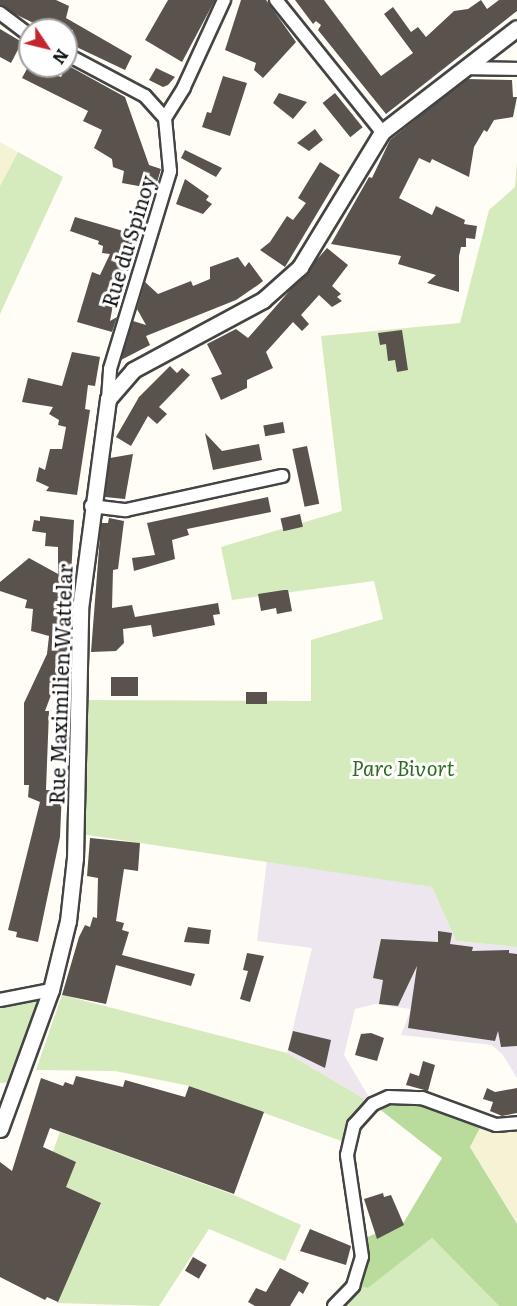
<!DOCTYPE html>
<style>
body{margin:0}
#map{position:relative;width:517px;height:1306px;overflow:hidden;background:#fffdf5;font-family:Literata,serif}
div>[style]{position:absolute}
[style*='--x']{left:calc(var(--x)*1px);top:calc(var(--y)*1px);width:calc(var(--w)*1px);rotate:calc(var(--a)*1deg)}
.industrial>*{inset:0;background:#eee6ef}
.farmland>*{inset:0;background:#f6f3d4}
.green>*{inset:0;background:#d5ebbd}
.forest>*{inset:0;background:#b9dc9c}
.building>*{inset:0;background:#5a524d;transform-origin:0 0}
.roads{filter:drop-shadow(2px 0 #444) drop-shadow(-2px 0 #444) drop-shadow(0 2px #444) drop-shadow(0 -2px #444)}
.minor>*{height:12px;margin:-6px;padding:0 6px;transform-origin:6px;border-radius:6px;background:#fff}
.tertiary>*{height:15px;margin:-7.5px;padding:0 7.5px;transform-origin:7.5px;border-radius:7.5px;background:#fff}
span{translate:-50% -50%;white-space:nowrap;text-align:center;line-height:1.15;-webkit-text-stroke:6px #fff;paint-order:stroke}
.street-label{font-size:20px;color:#111}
.park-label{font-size:20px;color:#2f6b1f;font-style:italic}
.north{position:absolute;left:18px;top:18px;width:60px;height:60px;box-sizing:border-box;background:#fff;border:2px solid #a0a0a0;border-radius:50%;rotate:125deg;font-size:16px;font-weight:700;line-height:24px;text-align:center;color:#111}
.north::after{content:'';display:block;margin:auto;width:21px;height:27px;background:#c4262e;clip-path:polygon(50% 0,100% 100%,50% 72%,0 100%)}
</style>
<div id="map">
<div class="industrial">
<div style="clip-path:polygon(267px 860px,432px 887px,456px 941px,517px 947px,517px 1078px,502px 1054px,492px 1045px,401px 1035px,411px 1009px,375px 1004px,355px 1009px,344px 1055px,373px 1104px,287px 1053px,312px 948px,257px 941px)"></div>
</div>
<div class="farmland">
<div style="clip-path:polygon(0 142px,18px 152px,0 186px)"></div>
<div style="clip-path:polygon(484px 1120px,517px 1121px,517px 1224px,470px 1146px)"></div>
</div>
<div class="green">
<div style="clip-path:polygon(18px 152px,63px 177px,0 314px,0 186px)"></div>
<div style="clip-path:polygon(517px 162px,517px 947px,456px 941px,432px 887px,81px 834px,78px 700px,311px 701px,311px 640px,383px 619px,374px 581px,232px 600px,221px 547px,342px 511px,321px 336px,460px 323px,489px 210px,515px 187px)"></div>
<div style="clip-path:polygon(51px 990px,19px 1082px,0 1083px,0 1000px)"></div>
<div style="clip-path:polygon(62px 995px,287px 1053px,373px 1104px,352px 1122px,344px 1142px,190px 1086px,115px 1071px,36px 1070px)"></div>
<div style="clip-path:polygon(60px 1132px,234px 1195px,301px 1225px,285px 1261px,209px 1229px,159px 1306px,57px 1303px,101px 1204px,43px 1179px)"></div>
<div style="clip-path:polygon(432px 1238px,499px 1306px,332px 1306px,353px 1286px,368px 1288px)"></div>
</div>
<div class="forest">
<div style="clip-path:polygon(412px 1098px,484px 1120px,470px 1147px,517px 1224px,517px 1306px,499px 1306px,432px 1238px,368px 1288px,353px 1286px,360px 1240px,404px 1222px,442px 1158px,373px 1104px)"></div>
</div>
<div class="building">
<div style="clip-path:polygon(0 0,56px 0,69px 6px,66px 18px,132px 56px,125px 70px,66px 42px,73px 30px,48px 30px,17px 15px,0 5px)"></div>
<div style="clip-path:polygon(168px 0,215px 0,182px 62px,145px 40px)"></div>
<div style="clip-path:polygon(241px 0,266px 0,296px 42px,263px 78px,254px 70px,256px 63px,225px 50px)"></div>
<div style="clip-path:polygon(295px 0,324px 0,381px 76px,413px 53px,384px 14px,393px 7px,411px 32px,418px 27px,426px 37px,454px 11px,468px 9px,481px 0,487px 9px,499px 0,517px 0,517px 11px,386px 114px,318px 30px,321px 25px,316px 21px,313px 24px)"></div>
<div style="clip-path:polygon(0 29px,22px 42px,11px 63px,0 57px)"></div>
<div style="clip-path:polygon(29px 65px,61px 77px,67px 65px,125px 97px,149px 165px,161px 169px,155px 189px,122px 183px,124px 171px,113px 167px,112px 159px,94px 148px,102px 130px,83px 121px,88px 111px,22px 78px)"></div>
<div style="clip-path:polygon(156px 68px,175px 77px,168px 85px,163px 87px,149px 80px)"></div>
<div style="clip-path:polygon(223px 76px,247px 83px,230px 136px,202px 127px,207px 112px,211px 113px)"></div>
<div style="clip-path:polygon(466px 79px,512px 80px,513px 97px,517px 97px,513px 117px,494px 120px,487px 132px,484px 130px,474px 147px,469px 177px,432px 159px,430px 163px,419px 158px,399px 198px,432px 215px,436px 206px,465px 220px,464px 224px,477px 226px,475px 239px,466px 238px,466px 247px,461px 247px,459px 256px,459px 292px,427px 283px,436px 275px,398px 264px,401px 256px,331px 244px,369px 177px,372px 178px,390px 140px)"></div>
<div style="clip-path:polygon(279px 93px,307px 102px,293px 119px,273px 103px)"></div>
<div style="left:335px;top:93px;width:44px;height:16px;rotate:51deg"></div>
<div style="clip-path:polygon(315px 129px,323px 140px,309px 151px,297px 143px)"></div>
<div style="clip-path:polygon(185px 150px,222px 168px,216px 177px,181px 158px)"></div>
<div style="clip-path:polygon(320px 162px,340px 175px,285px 267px,260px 250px,270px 242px,287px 216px,293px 220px,306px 203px,298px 198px)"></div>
<div style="clip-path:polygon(185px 179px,209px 196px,206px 200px,212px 204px,203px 214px,176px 204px)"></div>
<div style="clip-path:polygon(75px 217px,137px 235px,128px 271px,123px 269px,115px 294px,110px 321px,117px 317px,112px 332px,77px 322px,92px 272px,100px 275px,110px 254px,102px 253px,103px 246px,98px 244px,99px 241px,70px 231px)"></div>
<div style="clip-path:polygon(327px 248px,348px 265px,332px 286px,341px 294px,337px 297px,342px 301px,332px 307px,319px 295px,301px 315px,309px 324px,302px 331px,293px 322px,266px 352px,273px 368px,247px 380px,247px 388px,221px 400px,211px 378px,222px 374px,207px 344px,236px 329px,248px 338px)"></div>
<div style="clip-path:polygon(238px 257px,245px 267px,249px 262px,263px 281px,258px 285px,236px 300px,146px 336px,150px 345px,121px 360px,133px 321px,146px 325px,137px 309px,145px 282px,158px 294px,191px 281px,193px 286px,210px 279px,210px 267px)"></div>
<div style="clip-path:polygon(402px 330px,408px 370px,397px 372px,395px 360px,388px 361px,386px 344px,380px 345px,378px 333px)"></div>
<div style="clip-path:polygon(72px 352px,100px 357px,95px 386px,88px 385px,85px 409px,90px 410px,77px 495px,46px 491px,49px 487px,36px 481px,39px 467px,45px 470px,50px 449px,62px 449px,66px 427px,58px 425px,59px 420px,49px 414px,53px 407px,22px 402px,28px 378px,62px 386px)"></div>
<div style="clip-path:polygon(170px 366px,177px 373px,182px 368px,190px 375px,159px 407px,167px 414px,157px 424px,148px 416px,131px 446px,116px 437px,139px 397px)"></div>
<div style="left:283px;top:422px;width:11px;height:20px;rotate:80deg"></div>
<div style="clip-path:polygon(205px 433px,222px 451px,259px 444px,262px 460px,213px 470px)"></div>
<div style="left:307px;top:446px;width:59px;height:15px;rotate:78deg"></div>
<div style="clip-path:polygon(133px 454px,125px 499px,105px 497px,110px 458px)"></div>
<div style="clip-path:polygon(268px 497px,271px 512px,187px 529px,189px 535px,172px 540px,175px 559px,134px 571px,132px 558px,155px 555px,147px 523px)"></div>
<div style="left:300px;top:514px;width:13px;height:20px;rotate:77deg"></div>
<div style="clip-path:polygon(40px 516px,74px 520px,67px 652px,45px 711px,49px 711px,46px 790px,62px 790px,60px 837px,38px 942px,16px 937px,17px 932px,8px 930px,40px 802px,28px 797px,29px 785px,24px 785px,24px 703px,47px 654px,49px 636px,31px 631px,33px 609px,25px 608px,27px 600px,0 591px,0 582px,29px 558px,58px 574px,58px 547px,45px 546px,46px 533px,32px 531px,34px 520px,40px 521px)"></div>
<div style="clip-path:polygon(109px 518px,124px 521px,118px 569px,113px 570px,112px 608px,132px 605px,135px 617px,218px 603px,220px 614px,213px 615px,215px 625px,153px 637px,151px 625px,123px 629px,124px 643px,116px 651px,91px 652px,101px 523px,108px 523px)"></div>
<div style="clip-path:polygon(284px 590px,288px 590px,292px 611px,277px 614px,276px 608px,261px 611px,258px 594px)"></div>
<div style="left:111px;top:677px;width:27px;height:19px"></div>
<div style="left:246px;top:692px;width:21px;height:12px"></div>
<div style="clip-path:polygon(90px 838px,140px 843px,138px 871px,124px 869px,116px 921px,124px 923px,122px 930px,129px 932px,122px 955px,195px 974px,191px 986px,116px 965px,106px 1004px,62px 995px,79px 937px,85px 925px,90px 927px,93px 917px,97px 918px,98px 878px,87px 876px)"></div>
<div style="clip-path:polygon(188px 927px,211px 930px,209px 944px,184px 942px)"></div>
<div style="clip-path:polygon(438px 931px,452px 933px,450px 944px,473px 947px,472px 951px,509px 950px,509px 953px,517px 954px,517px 1046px,501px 1047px,498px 1031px,495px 1041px,408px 1028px,417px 966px,398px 1006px,379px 1004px,383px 980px,373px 978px,381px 939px,438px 942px)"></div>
<div style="clip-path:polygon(247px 953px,264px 956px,250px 1002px,240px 999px,248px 971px,243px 970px)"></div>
<div style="clip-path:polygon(293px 1031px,331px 1040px,325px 1068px,288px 1050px)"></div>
<div style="clip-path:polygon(371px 1033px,384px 1038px,377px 1061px,355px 1055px,361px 1034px)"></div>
<div style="clip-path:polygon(423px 1061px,435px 1065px,428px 1091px,406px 1085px,410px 1073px,419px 1076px)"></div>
<div style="clip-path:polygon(76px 1076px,123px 1087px,125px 1080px,185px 1097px,189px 1086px,264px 1112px,234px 1194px,50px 1128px,43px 1147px,76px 1162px,66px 1187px,101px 1203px,58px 1302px,47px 1297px,45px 1300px,0 1277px,0 1162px,12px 1171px,41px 1078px,63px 1086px,65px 1082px,73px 1085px)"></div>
<div style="clip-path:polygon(487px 1088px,495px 1092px,517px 1088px,517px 1113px,502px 1116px,490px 1111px,493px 1102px,483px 1099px)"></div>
<div style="clip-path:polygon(383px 1193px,384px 1197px,391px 1195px,404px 1225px,377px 1239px,364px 1199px)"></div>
<div style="clip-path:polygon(310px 1229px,351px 1246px,346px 1265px,300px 1251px)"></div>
<div style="left:193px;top:1257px;width:16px;height:16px;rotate:30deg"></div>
<div style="clip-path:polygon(280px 1268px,309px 1283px,303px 1294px,299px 1291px,290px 1306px,255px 1306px,248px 1302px,256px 1288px,266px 1292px)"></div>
</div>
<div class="roads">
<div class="minor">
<div style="--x:276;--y:0;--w:169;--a:51.2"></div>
<div style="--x:0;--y:13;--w:38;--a:37"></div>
<div style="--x:66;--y:54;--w:89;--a:28"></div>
<div style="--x:145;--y:96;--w:30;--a:48"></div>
<div style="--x:465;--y:68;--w:52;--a:1.1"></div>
<div style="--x:108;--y:399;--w:30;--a:-86"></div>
<div style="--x:110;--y:369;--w:207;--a:-73.1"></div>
<div style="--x:170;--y:171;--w:53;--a:-95.4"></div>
<div style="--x:165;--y:118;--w:36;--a:-58"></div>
<div style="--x:184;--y:87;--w:96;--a:-65.3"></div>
<div style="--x:91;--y:506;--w:35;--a:7"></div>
<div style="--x:126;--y:510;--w:160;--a:-12.3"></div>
<div style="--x:0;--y:1000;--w:52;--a:-11.1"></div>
<div style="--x:334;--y:1306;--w:28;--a:-46"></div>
<div style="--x:353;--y:1286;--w:30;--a:-73"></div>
<div style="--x:362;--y:1257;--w:103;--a:-98.4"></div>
<div style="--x:347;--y:1155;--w:31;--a:-77"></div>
<div style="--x:354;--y:1125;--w:28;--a:-48"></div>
<div style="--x:373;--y:1104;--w:17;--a:-24"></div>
<div style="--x:389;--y:1097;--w:33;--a:2"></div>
<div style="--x:422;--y:1098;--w:79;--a:20"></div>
<div style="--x:496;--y:1125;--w:21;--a:-5"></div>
</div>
<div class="tertiary">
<div style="--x:0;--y:1129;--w:148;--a:-69.9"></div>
<div style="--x:51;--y:990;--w:71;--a:-76.2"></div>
<div style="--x:68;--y:921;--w:63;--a:-83.7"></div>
<div style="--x:75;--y:858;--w:249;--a:-88.8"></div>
<div style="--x:80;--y:609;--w:212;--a:-82.4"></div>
<div style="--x:108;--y:399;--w:38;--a:-49"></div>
<div style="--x:133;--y:370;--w:148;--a:-28.3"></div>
<div style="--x:263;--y:300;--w:50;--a:-41.7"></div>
<div style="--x:300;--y:267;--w:158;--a:-58.7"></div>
<div style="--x:382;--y:132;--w:170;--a:-37.6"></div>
</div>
</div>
<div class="street-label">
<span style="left:128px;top:241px;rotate:-73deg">Rue du Spinoy</span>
<span style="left:60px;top:684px;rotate:-88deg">Rue Maximilien Wattelar</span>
</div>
<div class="park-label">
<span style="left:403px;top:767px">Parc Bivort</span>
</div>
<div class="north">N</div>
</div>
